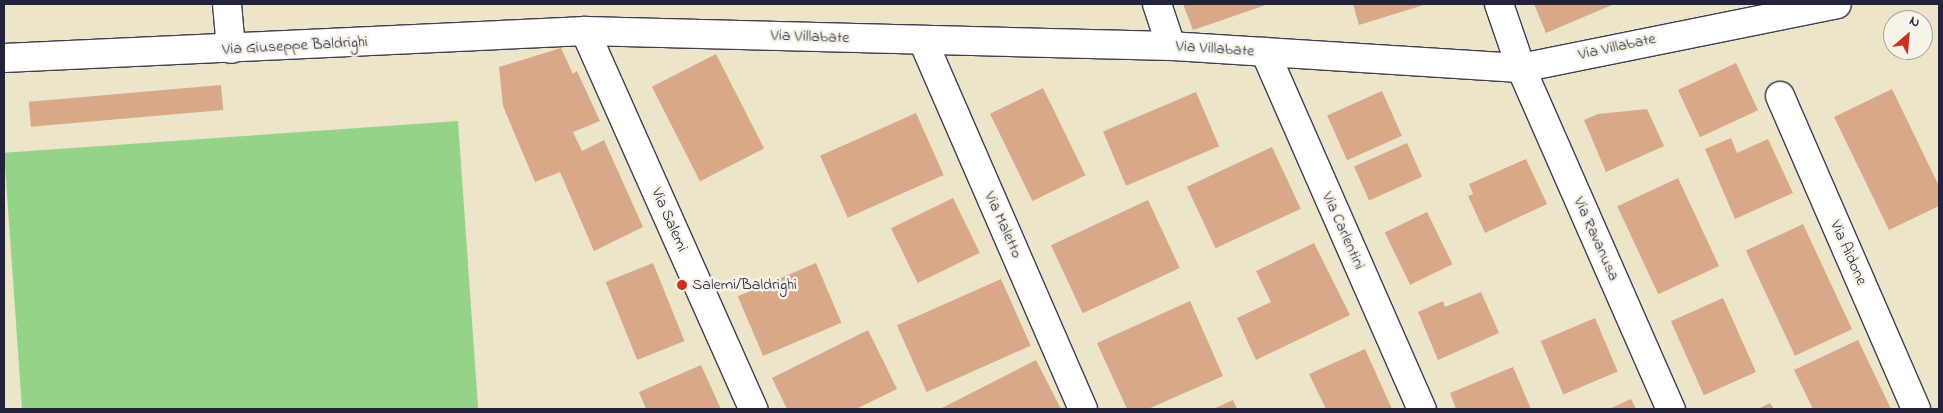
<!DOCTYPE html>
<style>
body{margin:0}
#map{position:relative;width:1943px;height:413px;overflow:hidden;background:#ede5ca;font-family:"Indie Flower",sans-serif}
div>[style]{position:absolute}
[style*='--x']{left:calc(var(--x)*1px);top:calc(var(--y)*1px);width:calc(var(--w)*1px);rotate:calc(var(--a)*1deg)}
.green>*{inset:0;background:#95d389;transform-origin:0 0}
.building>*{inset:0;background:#d9a888;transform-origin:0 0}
.roads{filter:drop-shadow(1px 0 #403f50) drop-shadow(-1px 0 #403f50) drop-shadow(0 1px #403f50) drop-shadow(0 -1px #403f50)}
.minor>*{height:28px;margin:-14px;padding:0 14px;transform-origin:14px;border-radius:14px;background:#fff}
.dots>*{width:14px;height:14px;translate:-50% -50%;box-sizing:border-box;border:2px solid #f7f3e8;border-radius:50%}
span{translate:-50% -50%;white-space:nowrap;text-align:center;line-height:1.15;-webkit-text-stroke:5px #f7f3e8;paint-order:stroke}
.street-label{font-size:16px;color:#22223b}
.poi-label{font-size:16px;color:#22223b}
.left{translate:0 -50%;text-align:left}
.frame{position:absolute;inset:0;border:5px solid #22223b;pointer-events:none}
.north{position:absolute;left:1883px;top:10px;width:50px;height:50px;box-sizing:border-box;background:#f7f3e8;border:1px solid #a29fa3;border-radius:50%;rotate:27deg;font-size:14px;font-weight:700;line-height:20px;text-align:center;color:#22223b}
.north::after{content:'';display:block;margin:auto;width:18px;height:22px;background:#c8321e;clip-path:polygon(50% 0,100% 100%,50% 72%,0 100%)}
</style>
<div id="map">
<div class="green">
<div style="left:458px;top:121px;width:289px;height:455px;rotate:86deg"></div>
</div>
<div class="building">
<div style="clip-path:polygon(1183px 4px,1269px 4px,1193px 30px)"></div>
<div style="clip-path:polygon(1353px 4px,1427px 4px,1359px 25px)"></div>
<div style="clip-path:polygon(1534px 4px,1611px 4px,1612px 5px,1546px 33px)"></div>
<div style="clip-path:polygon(561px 48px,573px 74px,577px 71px,600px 121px,573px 132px,582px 151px,604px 140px,643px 227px,594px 251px,560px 172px,535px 182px,503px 106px,499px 67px)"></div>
<div style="left:716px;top:54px;width:106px;height:72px;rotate:63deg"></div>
<div style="left:1736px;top:63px;width:52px;height:64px;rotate:65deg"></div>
<div style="left:221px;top:85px;width:25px;height:193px;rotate:85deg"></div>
<div style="left:1043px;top:88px;width:97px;height:59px;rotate:64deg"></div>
<div style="clip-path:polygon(1892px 89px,1939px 186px,1939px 206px,1889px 230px,1834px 117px)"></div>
<div style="left:1382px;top:91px;width:49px;height:60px;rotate:66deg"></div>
<div style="left:1196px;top:92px;width:59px;height:101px;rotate:67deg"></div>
<div style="clip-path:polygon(1647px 109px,1664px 146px,1606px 172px,1584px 120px,1598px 114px)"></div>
<div style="left:916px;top:113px;width:68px;height:105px;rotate:66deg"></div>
<div style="clip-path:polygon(1731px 138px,1737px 153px,1768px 139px,1793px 193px,1735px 219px,1705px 149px)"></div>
<div style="left:1407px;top:143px;width:37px;height:58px;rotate:66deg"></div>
<div style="left:1272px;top:147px;width:68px;height:94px;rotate:65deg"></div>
<div style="clip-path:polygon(1526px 159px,1547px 204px,1485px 233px,1468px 196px,1473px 194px,1469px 184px)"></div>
<div style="left:1678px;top:178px;width:97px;height:67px;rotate:65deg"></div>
<div style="left:953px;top:198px;width:61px;height:69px;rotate:64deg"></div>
<div style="left:1148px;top:200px;width:75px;height:107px;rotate:65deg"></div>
<div style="left:1427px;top:212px;width:58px;height:47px;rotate:64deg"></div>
<div style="left:1803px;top:224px;width:116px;height:63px;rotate:65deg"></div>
<div style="clip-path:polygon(1314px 243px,1350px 315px,1256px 360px,1237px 318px,1271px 302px,1256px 271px)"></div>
<div style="left:653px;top:263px;width:84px;height:51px;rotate:68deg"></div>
<div style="left:816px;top:263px;width:65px;height:85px;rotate:67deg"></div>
<div style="left:1001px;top:279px;width:73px;height:114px;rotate:66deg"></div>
<div style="clip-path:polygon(1481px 292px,1499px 333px,1438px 360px,1418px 312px,1443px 301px,1445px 307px)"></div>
<div style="left:1723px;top:298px;width:81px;height:57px;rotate:66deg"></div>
<div style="clip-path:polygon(1190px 301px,1223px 376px,1148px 409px,1127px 409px,1097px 343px)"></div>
<div style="left:1595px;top:318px;width:58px;height:59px;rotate:67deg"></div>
<div style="clip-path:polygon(868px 330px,897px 389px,856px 409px,787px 409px,772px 378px)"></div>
<div style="clip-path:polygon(1858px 340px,1891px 409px,1813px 409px,1794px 370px)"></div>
<div style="clip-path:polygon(1365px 349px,1392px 409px,1326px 409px,1309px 374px)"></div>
<div style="clip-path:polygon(1036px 360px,1061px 409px,940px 409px)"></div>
<div style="clip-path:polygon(701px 365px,721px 409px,646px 409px,639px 392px)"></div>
<div style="clip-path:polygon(1513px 367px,1531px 409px,1456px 409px,1450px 393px)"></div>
<div style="clip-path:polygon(1631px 399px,1636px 409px,1609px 409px)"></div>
<div style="clip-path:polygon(1233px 400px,1237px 409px,1213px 409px)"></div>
<div style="clip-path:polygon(1770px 403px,1774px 409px,1758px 409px)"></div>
</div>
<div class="roads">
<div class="minor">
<div style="--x:227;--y:4;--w:45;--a:84.9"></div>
<div style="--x:1157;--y:4;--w:44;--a:71.6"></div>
<div style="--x:1499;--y:4;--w:68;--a:71"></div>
<div style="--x:1521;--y:68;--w:373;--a:66.3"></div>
<div style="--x:585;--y:31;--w:414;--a:66"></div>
<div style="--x:923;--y:41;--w:401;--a:66.5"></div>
<div style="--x:1265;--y:52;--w:390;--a:66.3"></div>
<div style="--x:4;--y:58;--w:582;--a:-2.66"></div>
<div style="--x:585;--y:31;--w:586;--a:1.47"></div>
<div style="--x:1171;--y:46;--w:351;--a:3.6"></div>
<div style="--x:1521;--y:68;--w:322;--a:-11.4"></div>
<div style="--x:1780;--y:96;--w:341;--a:66.5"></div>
</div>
</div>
<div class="dots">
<div style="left:682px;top:285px;background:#c8321e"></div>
</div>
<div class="street-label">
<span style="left:810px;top:37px;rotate:2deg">Via Villabate</span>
<span style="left:295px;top:46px;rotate:-3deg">Via Giuseppe Baldrighi</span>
<span style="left:1617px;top:47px;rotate:-12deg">Via Villabate</span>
<span style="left:1215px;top:49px;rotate:4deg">Via Villabate</span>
<span style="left:669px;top:220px;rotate:66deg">Via Salemi</span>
<span style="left:1003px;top:225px;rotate:66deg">Via Maletto</span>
<span style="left:1343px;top:231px;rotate:66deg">Via Carlentini</span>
<span style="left:1596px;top:239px;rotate:66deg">Via Ravanusa</span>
<span style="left:1848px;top:253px;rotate:66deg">Via Aidone</span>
</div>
<div class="poi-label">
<span class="left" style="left:692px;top:285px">Salemi/Baldrighi</span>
</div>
<div class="frame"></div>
<div class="north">N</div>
</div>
